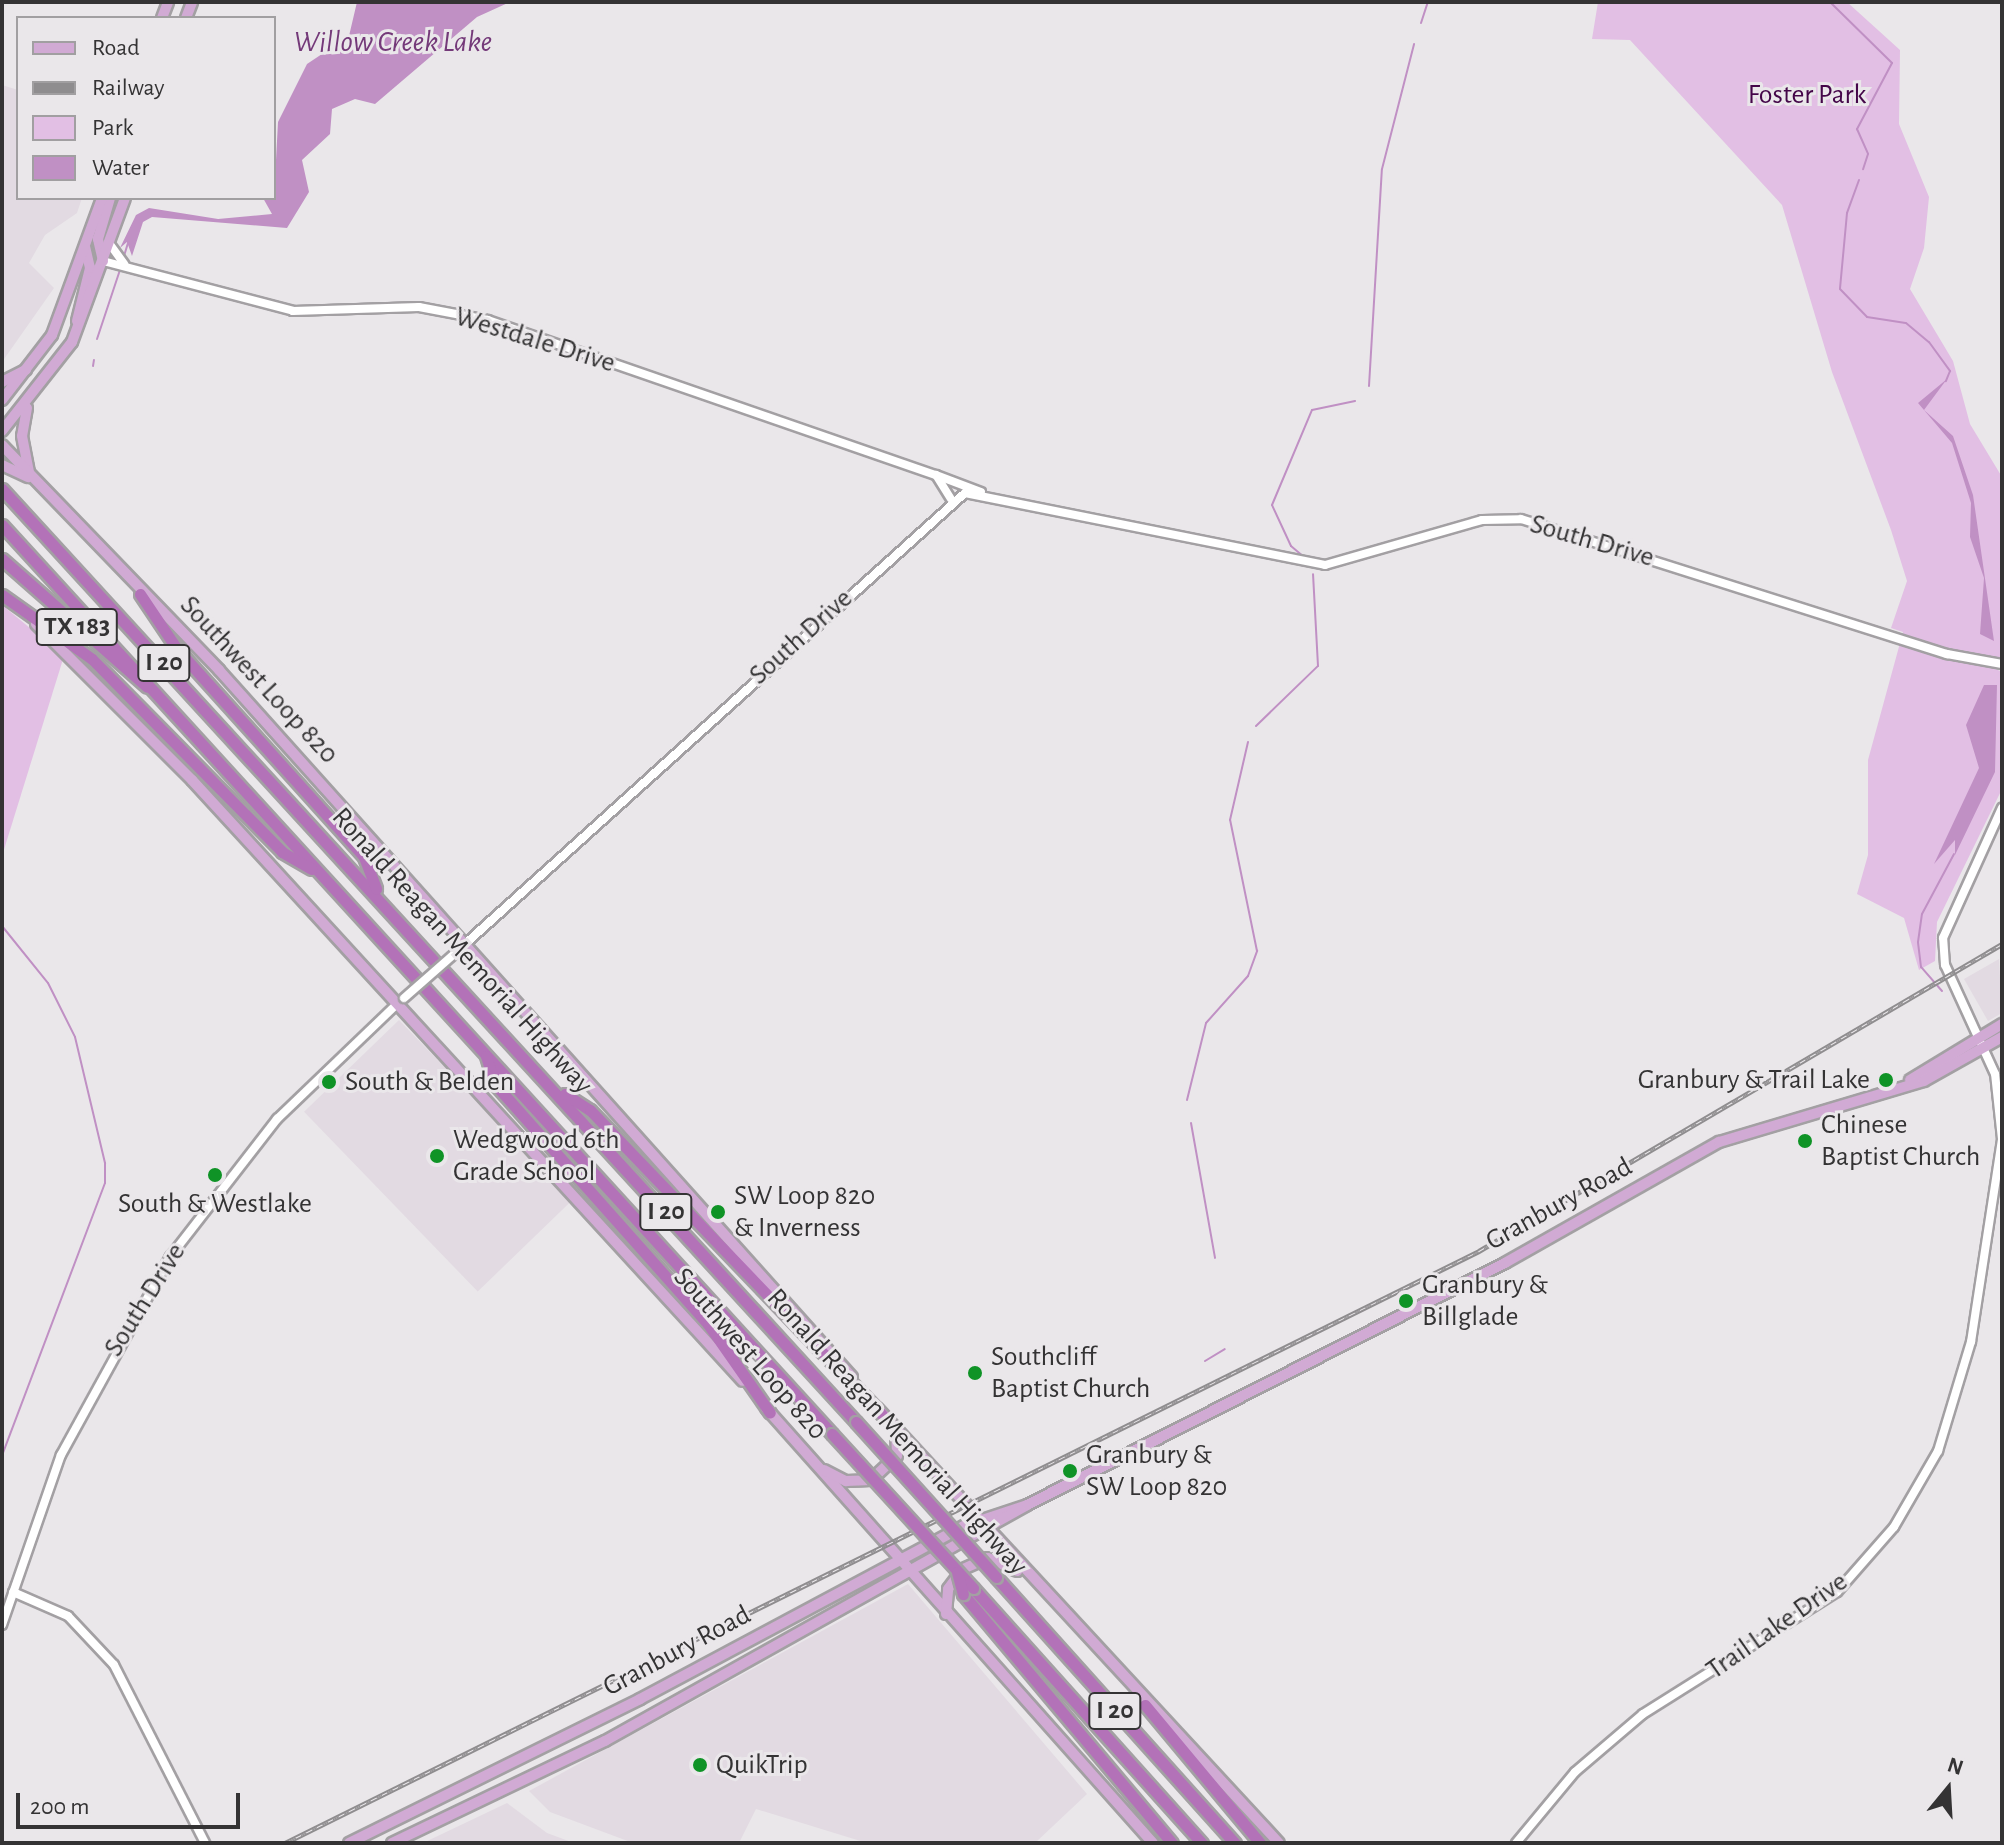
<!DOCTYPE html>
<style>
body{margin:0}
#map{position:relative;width:2004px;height:1845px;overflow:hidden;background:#eae7ea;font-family:"Alegreya Sans",sans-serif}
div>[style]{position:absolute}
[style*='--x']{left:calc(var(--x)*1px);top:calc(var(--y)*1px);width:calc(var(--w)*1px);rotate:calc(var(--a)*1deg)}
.built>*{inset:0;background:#e2dae2;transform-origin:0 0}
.green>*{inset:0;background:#e2bfe4}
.water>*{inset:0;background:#c090c4}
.stream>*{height:2px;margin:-1px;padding:0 1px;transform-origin:1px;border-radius:1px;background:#c090c4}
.roads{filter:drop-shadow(2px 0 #a3a0a3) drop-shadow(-2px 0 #a3a0a3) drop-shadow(0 2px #a3a0a3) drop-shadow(0 -2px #a3a0a3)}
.minor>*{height:8px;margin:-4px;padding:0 4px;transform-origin:4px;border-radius:4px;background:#fff}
.major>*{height:10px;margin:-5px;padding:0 5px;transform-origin:5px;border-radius:5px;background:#d1aad4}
.highway>*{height:11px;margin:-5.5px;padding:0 5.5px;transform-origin:5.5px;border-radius:5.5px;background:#b372b8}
.rail>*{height:5px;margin-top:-2.5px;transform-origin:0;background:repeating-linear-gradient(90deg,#eae7ea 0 6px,#8f8d8f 0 12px);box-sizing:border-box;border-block:2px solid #8f8d8f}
.bridges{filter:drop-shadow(2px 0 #a3a0a3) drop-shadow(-2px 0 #a3a0a3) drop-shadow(0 2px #a3a0a3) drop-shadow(0 -2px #a3a0a3)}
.minor-bridge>*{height:8px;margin:-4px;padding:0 4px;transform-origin:4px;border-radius:4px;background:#fff}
.highway-bridge>*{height:11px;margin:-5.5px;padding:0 5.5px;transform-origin:5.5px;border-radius:5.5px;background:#b372b8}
.dots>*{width:22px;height:22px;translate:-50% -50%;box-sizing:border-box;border:4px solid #eae7ea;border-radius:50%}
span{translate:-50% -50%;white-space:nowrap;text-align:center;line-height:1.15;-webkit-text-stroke:6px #eae7ea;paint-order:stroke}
.shield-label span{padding:2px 6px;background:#eae7ea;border:2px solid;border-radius:6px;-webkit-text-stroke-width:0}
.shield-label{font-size:26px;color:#343334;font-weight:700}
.park-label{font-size:28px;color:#440649}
.street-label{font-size:28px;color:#343334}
.poi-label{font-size:28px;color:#343334}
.right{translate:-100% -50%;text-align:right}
.left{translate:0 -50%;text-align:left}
.water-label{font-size:30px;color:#743979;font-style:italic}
.frame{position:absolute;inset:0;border:4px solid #343334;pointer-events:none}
.legend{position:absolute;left:16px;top:16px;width:260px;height:184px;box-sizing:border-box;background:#eae7ea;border:2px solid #a19fa1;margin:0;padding:10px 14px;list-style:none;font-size:24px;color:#343334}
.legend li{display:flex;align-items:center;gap:16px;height:40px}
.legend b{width:40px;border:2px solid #a19fa1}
.north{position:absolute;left:1908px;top:1749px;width:80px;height:80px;-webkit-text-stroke:6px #eae7ea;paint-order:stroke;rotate:18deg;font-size:22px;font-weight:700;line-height:32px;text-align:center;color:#343334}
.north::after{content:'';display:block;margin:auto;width:28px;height:36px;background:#343334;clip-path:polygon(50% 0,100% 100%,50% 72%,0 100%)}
.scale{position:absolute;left:16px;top:1793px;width:224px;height:36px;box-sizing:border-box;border:4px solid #343334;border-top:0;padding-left:10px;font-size:24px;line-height:28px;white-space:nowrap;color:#343334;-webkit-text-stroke:6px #eae7ea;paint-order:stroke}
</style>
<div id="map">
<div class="built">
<div style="clip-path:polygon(2px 85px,18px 90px,18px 198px,82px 198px,77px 213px,45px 235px,29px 263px,54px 288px,2px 362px)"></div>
<div style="clip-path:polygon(1999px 959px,2002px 1013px,1988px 1021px,1964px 979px)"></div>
<div style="left:399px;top:1020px;width:250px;height:132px;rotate:46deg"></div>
<div style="clip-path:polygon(908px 1584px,1087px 1794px,1035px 1843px,867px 1843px,756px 1809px,739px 1843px,633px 1843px,550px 1812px,529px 1791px)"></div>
<div style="clip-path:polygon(507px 1803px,547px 1833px,574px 1843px,423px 1843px)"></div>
</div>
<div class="green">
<div style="clip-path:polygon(1598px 2px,1847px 2px,1900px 50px,1899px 124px,1929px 197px,1924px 248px,1910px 289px,1953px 361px,1970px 424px,2002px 477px,2002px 654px,1994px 668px,2002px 672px,2002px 789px,1937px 922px,1935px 961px,1919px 970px,1904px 918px,1857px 894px,1868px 855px,1868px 760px,1903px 632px,1891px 628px,1907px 581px,1891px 530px,1832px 372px,1782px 205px,1630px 40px,1592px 39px)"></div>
<div style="clip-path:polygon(2px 605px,64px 656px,2px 856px)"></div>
</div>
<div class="water">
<div style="clip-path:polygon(357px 2px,510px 2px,477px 17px,375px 104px,355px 99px,332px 109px,330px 134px,302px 160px,309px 192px,287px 228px,152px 217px,143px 222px,132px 256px,127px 242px,120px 248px,136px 215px,149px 208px,218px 219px,272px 214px,263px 198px,274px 198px,278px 122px,307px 64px,349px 36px)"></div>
<div style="clip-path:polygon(1947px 379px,1924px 410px,1953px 436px,1973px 495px,1994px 641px,1980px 634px,1984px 578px,1970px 537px,1971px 503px,1952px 443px,1918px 403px)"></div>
<div style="clip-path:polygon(1984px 685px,1997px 685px,1995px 772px,1955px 855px,1955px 840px,1934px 864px,1979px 768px,1966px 725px)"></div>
</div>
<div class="stream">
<div style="--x:1830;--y:2;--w:87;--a:44.5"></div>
<div style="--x:1892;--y:63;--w:75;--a:117.9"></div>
<div style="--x:1857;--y:129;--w:27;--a:66"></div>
<div style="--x:1868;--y:154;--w:16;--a:108"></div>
<div style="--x:1421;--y:23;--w:22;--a:-72"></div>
<div style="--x:1859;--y:180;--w:35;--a:110"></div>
<div style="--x:1847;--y:213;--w:76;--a:95.3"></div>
<div style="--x:1840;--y:289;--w:39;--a:46"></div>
<div style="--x:1867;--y:317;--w:39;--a:9"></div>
<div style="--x:1906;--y:323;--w:30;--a:40"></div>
<div style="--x:1929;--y:342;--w:36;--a:54"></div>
<div style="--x:1950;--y:371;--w:11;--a:112"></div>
<div style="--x:124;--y:256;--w:14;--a:-73"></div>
<div style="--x:97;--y:339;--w:73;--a:-71.6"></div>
<div style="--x:93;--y:366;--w:6;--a:-81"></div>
<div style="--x:1369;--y:386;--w:217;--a:-86.6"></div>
<div style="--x:1382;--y:169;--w:129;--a:-75.6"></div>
<div style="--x:1304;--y:557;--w:17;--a:-140"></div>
<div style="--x:1291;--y:546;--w:45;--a:-114.9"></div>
<div style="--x:1272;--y:505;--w:103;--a:-67.2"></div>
<div style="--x:1312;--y:410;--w:44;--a:-11.8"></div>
<div style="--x:1256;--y:726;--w:86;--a:-44.1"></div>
<div style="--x:1318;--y:666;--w:92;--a:-93.1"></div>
<div style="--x:2;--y:926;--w:73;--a:51.1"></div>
<div style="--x:48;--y:983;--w:60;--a:63.4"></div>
<div style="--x:75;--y:1037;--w:130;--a:76.6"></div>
<div style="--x:105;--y:1163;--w:20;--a:90"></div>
<div style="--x:105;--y:1183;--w:291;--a:110.7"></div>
<div style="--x:1942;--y:991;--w:32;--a:-131"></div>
<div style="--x:1921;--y:967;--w:25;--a:-97"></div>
<div style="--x:1918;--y:942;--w:28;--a:-82"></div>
<div style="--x:1922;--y:914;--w:68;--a:-61.9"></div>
<div style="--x:1187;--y:1100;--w:79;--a:-76.1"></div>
<div style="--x:1206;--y:1023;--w:63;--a:-48.2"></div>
<div style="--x:1248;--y:976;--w:27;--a:-70"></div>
<div style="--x:1257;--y:951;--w:134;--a:-101.6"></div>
<div style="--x:1230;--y:820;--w:80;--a:-77"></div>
<div style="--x:1191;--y:1123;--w:137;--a:79.9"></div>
<div style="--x:1205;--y:1361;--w:23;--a:-31"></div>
</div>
<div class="roads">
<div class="minor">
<div style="--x:109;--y:243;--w:26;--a:54"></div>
<div style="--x:103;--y:261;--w:196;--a:14.7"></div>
<div style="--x:293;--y:311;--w:126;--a:-1.8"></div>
<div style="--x:419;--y:307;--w:70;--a:10.7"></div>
<div style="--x:488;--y:320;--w:474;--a:19.1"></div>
<div style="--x:936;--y:475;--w:28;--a:58"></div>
<div style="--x:936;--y:475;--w:48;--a:20.7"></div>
<div style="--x:454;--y:954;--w:688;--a:-42.06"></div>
<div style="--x:965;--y:493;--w:367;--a:11.3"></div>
<div style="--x:1325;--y:565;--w:163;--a:-16"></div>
<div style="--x:1482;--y:520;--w:39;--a:-1"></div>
<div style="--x:1521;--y:519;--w:447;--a:17.6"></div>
<div style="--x:1947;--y:654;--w:56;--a:10.3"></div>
<div style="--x:13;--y:1592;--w:60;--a:23.6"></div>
<div style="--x:68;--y:1616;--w:67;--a:46.8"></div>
<div style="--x:114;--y:1665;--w:200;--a:62.9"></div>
<div style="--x:2;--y:1625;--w:180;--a:-70.9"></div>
<div style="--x:61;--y:1455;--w:226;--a:-61.2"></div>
<div style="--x:170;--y:1257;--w:175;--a:-52.2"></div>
<div style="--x:277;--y:1119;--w:170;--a:-43.8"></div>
<div style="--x:1516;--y:1843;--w:92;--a:-50.3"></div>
<div style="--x:1575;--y:1772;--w:89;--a:-40.5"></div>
<div style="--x:1643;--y:1714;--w:229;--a:-32.2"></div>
<div style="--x:1837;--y:1592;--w:86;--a:-48.8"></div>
<div style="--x:1894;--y:1527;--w:88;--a:-59.9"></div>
<div style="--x:1938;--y:1451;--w:114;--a:-73.2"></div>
<div style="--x:1971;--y:1342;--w:205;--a:-81.3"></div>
<div style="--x:2002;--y:1139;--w:65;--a:-96.1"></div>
<div style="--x:1995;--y:1074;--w:120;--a:-114.6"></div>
<div style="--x:1945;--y:965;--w:27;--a:-94"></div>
<div style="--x:1943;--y:938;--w:143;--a:-65.6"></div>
</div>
<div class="major">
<div style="--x:162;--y:18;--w:17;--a:-69"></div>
<div style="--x:186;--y:18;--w:17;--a:-69"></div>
<div style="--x:103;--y:261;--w:23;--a:-103"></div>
<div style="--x:98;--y:239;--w:43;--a:-73.7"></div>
<div style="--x:77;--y:321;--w:55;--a:-76.2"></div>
<div style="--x:90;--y:268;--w:22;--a:-103"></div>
<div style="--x:2;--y:382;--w:27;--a:-27"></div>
<div style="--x:2;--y:400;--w:82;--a:-52.4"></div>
<div style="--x:52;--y:335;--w:146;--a:-69.9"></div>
<div style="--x:27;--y:408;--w:28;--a:100"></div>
<div style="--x:22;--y:436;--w:36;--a:79"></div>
<div style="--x:2;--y:431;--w:113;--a:-51.8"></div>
<div style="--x:72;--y:342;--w:153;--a:-69.8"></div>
<div style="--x:2;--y:445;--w:313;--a:46"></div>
<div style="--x:219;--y:670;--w:949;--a:48.16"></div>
<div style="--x:2;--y:465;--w:29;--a:25"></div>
<div style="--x:36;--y:624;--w:221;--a:45"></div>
<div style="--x:192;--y:780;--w:815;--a:47.49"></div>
<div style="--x:1910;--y:1080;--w:108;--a:-31.3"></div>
<div style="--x:766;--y:1408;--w:582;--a:48.34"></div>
<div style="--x:877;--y:1408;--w:592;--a:47.26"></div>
<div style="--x:824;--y:1470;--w:25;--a:27"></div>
<div style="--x:846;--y:1481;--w:25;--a:-2"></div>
<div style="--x:871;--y:1480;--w:35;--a:-43"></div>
<div style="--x:897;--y:1456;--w:25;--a:-92"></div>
<div style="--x:946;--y:1614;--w:25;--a:-85"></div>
<div style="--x:948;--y:1589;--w:25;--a:-53"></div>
<div style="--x:963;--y:1569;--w:27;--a:-24"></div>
<div style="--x:988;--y:1558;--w:32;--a:24"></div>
<div style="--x:349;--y:1843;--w:325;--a:-26.3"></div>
<div style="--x:640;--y:1699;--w:367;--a:-28.1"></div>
<div style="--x:964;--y:1526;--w:66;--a:-18.4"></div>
<div style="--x:392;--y:1843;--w:236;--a:-25.6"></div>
<div style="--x:605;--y:1741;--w:484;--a:-29.2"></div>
<div style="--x:1027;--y:1505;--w:536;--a:-26.85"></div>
<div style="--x:1505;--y:1263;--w:246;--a:-29.5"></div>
<div style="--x:1719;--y:1142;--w:214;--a:-16.6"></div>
<div style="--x:1924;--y:1081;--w:90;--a:-29.4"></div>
</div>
<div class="highway">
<div style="--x:2;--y:489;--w:1265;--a:47.53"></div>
<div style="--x:2;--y:525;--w:1231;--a:47.6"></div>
<div style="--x:2;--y:559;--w:193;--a:41.4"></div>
<div style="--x:140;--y:594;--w:66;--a:56.1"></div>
<div style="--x:177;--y:649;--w:280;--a:48"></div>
<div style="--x:364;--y:857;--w:34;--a:69"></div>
<div style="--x:2;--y:595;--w:110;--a:35.4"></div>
<div style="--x:92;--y:659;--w:271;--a:45.4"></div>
<div style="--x:282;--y:852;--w:34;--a:30"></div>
<div style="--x:486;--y:1056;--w:28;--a:73"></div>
<div style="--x:494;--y:1083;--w:322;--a:48.4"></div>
<div style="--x:708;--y:1324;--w:108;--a:55.1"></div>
<div style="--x:565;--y:1094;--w:30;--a:33"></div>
<div style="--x:590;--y:1110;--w:422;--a:46.2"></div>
<div style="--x:996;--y:1577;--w:358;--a:48.1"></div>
<div style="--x:973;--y:1588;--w:343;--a:48.1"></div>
<div style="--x:963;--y:1594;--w:325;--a:50"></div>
<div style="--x:1145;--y:1705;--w:180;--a:50.2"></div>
</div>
</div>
<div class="rail">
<div style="--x:285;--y:1843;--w:1333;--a:-26.37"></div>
<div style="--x:1479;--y:1251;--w:606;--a:-30.41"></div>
</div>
<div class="bridges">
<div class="minor-bridge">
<div style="--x:404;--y:998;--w:67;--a:-41.3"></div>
</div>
<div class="highway-bridge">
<div style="--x:856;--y:1422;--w:209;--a:47.9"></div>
<div style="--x:832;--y:1434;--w:209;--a:47.5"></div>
<div style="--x:957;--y:1572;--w:23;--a:75"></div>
</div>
</div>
<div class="dots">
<div style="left:1886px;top:1080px;background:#0f9326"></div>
<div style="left:329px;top:1082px;background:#0f9326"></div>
<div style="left:1805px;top:1141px;background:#0f9326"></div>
<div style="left:437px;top:1156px;background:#0f9326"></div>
<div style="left:215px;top:1175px;background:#0f9326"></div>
<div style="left:718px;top:1212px;background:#0f9326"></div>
<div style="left:1406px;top:1301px;background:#0f9326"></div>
<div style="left:975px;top:1373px;background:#0f9326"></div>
<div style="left:1070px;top:1471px;background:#0f9326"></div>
<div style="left:700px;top:1765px;background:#0f9326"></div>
</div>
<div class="shield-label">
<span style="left:77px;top:627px">TX 183</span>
<span style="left:164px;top:663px">I 20</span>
<span style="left:666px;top:1212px">I 20</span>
<span style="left:1115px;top:1711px">I 20</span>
</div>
<div class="park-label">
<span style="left:1807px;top:95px">Foster Park</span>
</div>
<div class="street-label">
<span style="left:535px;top:340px;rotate:17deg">Westdale Drive</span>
<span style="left:1592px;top:541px;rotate:16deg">South Drive</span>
<span style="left:801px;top:637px;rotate:-42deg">South Drive</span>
<span style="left:259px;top:680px;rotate:47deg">Southwest Loop 820</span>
<span style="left:462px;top:951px;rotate:48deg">Ronald Reagan Memorial Highway</span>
<span style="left:1559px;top:1204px;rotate:-29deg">Granbury Road</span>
<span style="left:145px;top:1300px;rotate:-58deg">South Drive</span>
<span style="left:750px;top:1354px;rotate:49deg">Southwest Loop 820</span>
<span style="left:897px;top:1432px;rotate:48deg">Ronald Reagan Memorial Highway</span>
<span style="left:1777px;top:1626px;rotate:-35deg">Trail Lake Drive</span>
<span style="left:677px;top:1651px;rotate:-28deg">Granbury Road</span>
</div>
<div class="poi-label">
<span class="right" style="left:1870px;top:1080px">Granbury &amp; Trail Lake</span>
<span class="left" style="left:345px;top:1082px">South &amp; Belden</span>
<span class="left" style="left:1821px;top:1141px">Chinese<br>Baptist Church</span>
<span class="left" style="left:453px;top:1156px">Wedgwood 6th<br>Grade School</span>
<span class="left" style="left:734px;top:1212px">SW Loop 820<br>&amp; Inverness</span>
<span style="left:215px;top:1204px">South &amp; Westlake</span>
<span class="left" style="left:1422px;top:1301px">Granbury &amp;<br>Billglade</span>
<span class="left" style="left:991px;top:1373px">Southcliff<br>Baptist Church</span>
<span class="left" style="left:1086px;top:1471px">Granbury &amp;<br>SW Loop 820</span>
<span class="left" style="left:716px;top:1765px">QuikTrip</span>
</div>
<div class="water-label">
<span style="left:393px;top:42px">Willow Creek Lake</span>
</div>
<div class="frame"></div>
<ul class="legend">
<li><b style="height:10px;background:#d1aad4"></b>Road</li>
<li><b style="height:10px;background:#8f8d8f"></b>Railway</li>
<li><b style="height:22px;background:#e2bfe4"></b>Park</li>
<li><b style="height:22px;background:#c090c4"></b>Water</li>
</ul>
<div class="north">N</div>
<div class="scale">200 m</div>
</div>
